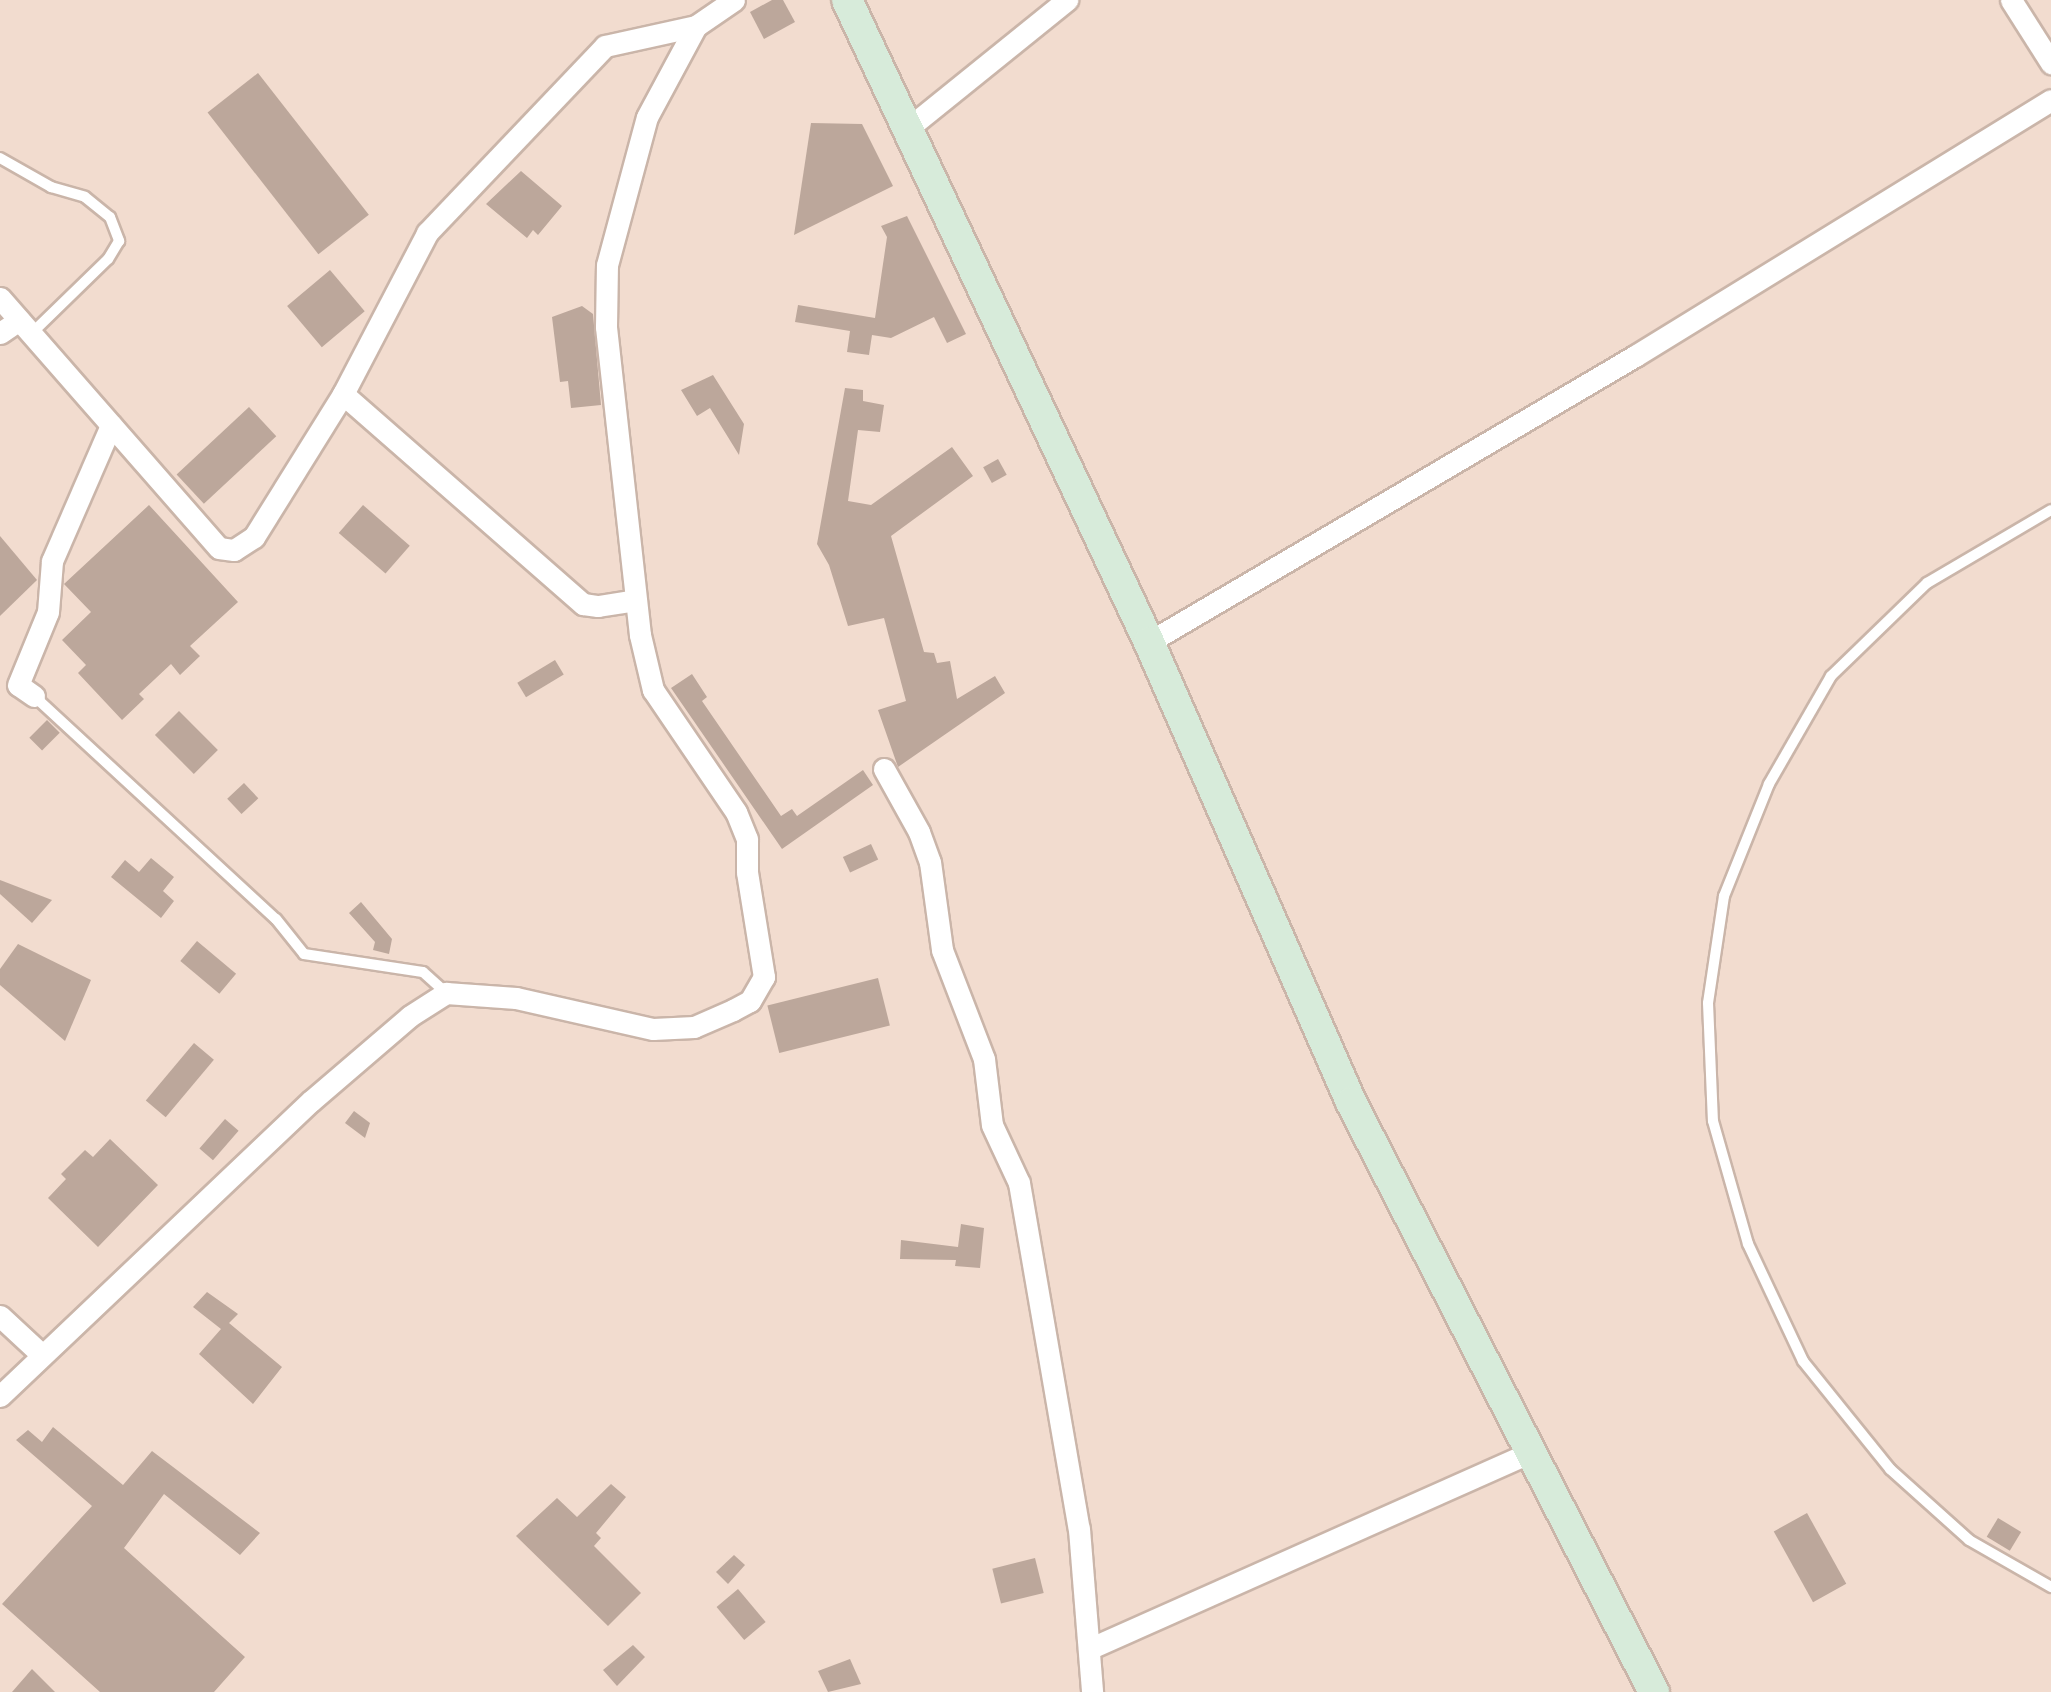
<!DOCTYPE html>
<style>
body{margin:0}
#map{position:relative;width:2051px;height:1692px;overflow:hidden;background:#f2dccf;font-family:"Exo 2",sans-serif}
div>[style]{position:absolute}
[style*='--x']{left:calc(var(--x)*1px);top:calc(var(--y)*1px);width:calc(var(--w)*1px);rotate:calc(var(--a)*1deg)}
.building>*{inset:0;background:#bca79b;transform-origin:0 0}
.roads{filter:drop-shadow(2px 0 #cab5a9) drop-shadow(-2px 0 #cab5a9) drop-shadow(0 2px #cab5a9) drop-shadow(0 -2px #cab5a9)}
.service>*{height:10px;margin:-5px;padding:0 5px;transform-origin:5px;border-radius:5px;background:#fff}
.minor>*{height:21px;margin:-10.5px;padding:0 10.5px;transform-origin:10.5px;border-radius:10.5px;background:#fff}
.secondary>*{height:30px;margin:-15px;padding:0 15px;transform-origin:15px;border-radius:15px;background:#d7ebda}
span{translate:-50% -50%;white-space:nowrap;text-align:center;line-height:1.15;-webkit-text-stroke:5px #fff;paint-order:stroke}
</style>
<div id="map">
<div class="building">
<div style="clip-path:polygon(772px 0,783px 0,795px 22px,764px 39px,750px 12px)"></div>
<div style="left:258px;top:73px;width:180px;height:64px;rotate:52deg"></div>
<div style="clip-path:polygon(811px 123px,862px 124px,893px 186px,794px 235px)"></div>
<div style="clip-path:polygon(521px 171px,562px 206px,538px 235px,533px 230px,527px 238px,486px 204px)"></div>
<div style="clip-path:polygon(907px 216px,966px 334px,947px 343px,934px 317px,891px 338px,872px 335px,869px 355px,847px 352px,850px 331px,795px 322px,798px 305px,875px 318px,887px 237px,881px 226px)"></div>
<div style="left:330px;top:270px;width:54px;height:56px;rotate:50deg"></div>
<div style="clip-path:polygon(582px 306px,593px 314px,601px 405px,571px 408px,568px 381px,560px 382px,552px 317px)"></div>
<div style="clip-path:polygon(713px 375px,744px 424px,739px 455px,710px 408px,697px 416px,681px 390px)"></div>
<div style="clip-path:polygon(845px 388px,863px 390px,863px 401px,884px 405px,880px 432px,858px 430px,848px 501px,871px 505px,952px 447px,973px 476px,891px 536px,924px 652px,934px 653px,937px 663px,950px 661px,957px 699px,995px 676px,1005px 693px,898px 767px,878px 710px,906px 701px,884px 618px,848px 626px,829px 565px,817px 544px)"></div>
<div style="left:249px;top:407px;width:40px;height:99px;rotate:47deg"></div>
<div style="left:998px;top:459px;width:18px;height:17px;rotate:61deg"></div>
<div style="clip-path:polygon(149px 505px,238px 602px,190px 646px,200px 656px,180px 675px,171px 664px,139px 694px,144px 699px,122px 720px,78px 673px,86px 665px,62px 640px,91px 612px,64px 584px)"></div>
<div style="left:363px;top:505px;width:62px;height:37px;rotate:41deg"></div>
<div style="clip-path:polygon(0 536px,37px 580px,0 616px)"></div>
<div style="left:555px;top:660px;width:17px;height:44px;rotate:59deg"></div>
<div style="clip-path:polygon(692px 674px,707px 697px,702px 701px,781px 816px,792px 809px,797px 816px,863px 770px,873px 785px,782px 849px,671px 688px)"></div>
<div style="left:179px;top:711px;width:55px;height:34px;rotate:45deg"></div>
<div style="left:47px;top:720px;width:18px;height:25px;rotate:45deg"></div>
<div style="left:244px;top:783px;width:21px;height:23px;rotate:47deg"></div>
<div style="left:871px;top:844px;width:17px;height:31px;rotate:65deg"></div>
<div style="clip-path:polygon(151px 858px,174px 877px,163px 891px,174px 901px,161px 918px,111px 877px,125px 860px,139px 872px)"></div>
<div style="clip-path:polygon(0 880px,52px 900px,32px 923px,0 894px)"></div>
<div style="clip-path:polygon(361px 902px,392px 939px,389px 954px,373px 950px,375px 942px,349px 913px)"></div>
<div style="left:197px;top:941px;width:51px;height:26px;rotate:40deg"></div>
<div style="clip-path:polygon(18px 944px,91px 980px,65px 1041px,0 985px,0 969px)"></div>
<div style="left:878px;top:978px;width:49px;height:114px;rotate:76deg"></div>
<div style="left:194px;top:1043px;width:26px;height:75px;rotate:40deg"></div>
<div style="clip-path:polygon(354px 1111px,370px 1123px,365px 1138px,345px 1123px)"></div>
<div style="left:225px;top:1119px;width:18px;height:39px;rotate:41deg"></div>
<div style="clip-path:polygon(110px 1139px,158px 1185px,98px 1247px,48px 1198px,66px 1179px,61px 1174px,85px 1150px,93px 1157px)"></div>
<div style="clip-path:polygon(961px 1224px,984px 1228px,980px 1268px,955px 1266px,956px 1260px,900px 1259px,901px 1240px,958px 1247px)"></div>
<div style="clip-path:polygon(207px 1292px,238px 1314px,229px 1323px,282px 1367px,253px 1404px,199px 1354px,221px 1329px,193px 1307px)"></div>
<div style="clip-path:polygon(53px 1427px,123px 1485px,152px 1451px,260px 1533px,240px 1555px,164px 1494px,124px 1548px,245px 1657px,214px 1692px,100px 1692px,2px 1604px,92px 1506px,16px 1440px,28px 1430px,42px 1442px)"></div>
<div style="clip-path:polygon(611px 1484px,626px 1497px,596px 1533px,601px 1538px,594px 1546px,641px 1593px,608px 1626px,516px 1536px,557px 1498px,577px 1517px)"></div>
<div style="left:1807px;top:1513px;width:81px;height:38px;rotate:61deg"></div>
<div style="left:1998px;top:1518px;width:27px;height:22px;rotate:31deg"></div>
<div style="clip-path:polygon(734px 1555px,745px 1565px,728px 1584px,716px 1572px)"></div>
<div style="left:1035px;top:1558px;width:36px;height:44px;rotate:76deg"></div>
<div style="left:738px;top:1589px;width:43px;height:28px;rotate:50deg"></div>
<div style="clip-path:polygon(633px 1645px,645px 1657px,617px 1686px,603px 1670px)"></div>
<div style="clip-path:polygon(850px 1659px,861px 1684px,828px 1692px,818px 1671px)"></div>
<div style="clip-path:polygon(32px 1669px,55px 1692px,12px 1692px)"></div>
</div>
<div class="roads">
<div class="service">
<div style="--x:0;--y:158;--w:59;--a:29.6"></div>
<div style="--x:51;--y:187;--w:35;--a:16"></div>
<div style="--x:85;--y:197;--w:32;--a:39"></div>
<div style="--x:110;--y:217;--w:26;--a:69"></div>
<div style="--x:119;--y:241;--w:21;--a:121"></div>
<div style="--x:108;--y:259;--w:107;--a:135.8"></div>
<div style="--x:2051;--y:510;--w:144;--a:149.5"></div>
<div style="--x:1927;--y:583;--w:134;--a:135.9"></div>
<div style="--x:1831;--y:676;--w:125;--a:119.9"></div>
<div style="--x:1769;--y:784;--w:121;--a:111.9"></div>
<div style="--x:1724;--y:896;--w:108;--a:98.5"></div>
<div style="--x:1708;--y:1003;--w:118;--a:87.6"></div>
<div style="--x:1713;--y:1121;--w:128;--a:74.1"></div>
<div style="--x:1748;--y:1244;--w:129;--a:64.8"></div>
<div style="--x:1803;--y:1361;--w:139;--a:51.1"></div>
<div style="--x:1890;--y:1469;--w:106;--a:41.9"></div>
<div style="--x:1969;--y:1540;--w:95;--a:29.8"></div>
<div style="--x:34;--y:696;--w:329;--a:42.7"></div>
<div style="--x:276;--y:919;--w:45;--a:51.3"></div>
<div style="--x:304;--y:954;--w:120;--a:8.6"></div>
<div style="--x:423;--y:972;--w:31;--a:42"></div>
</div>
<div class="minor">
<div style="--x:2011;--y:0;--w:75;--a:57.6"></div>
<div style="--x:907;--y:129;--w:206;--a:-38.9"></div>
<div style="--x:0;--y:298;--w:332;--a:48.8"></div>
<div style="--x:219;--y:548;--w:15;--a:8"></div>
<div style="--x:234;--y:550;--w:24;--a:-33"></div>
<div style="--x:254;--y:537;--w:168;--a:-58.1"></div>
<div style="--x:343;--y:394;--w:182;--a:-62.4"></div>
<div style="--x:427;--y:233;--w:258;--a:-46.4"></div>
<div style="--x:605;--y:46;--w:93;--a:-12.4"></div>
<div style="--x:0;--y:333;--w:23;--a:-34"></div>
<div style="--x:343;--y:394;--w:319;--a:41.2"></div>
<div style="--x:583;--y:604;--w:15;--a:8"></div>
<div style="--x:598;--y:606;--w:38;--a:-9"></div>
<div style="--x:1149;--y:642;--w:564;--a:-30.48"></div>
<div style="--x:1635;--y:356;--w:488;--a:-31.6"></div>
<div style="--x:34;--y:696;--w:19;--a:-145"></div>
<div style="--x:18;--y:685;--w:79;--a:-67.7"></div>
<div style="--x:48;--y:612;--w:51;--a:-85.5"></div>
<div style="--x:52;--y:561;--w:148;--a:-66.5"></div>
<div style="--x:884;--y:769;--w:72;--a:60.9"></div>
<div style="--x:919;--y:832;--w:32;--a:70"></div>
<div style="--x:930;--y:862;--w:89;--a:82.2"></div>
<div style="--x:942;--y:950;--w:117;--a:68.9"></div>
<div style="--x:984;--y:1059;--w:66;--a:83.1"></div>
<div style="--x:992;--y:1125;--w:64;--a:65"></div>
<div style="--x:1019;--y:1183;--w:351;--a:80.2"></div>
<div style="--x:1079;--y:1529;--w:164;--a:85.4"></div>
<div style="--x:0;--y:1316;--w:57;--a:42.9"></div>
<div style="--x:0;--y:1396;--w:429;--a:-43.5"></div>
<div style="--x:311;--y:1101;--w:130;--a:-40.6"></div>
<div style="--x:410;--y:1016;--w:43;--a:-32.6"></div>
<div style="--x:446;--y:993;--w:70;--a:4.1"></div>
<div style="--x:516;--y:998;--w:140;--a:12.8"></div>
<div style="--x:653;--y:1029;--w:41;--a:-2.8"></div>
<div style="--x:694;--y:1027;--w:43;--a:-23.6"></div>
<div style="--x:733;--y:1010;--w:19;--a:-28"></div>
<div style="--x:750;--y:1001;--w:28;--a:-60"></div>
<div style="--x:764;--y:977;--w:106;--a:-99.2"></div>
<div style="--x:747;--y:872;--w:33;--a:-90"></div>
<div style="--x:747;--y:839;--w:29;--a:-112"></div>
<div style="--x:736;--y:812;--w:148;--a:-124.2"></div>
<div style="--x:653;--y:690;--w:57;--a:-103.3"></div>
<div style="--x:640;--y:635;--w:310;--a:-96.3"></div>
<div style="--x:606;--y:327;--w:62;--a:-89.1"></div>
<div style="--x:607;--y:265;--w:153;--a:-74.9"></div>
<div style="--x:647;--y:117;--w:103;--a:-61.7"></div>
<div style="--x:696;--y:26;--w:46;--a:-34.4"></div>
<div style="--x:1091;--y:1648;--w:480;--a:-24"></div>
</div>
<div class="secondary">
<div style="--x:847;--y:0;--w:709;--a:64.81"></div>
<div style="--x:1149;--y:642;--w:502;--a:66.29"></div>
<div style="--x:1351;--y:1102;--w:663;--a:62.82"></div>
</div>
</div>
</div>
